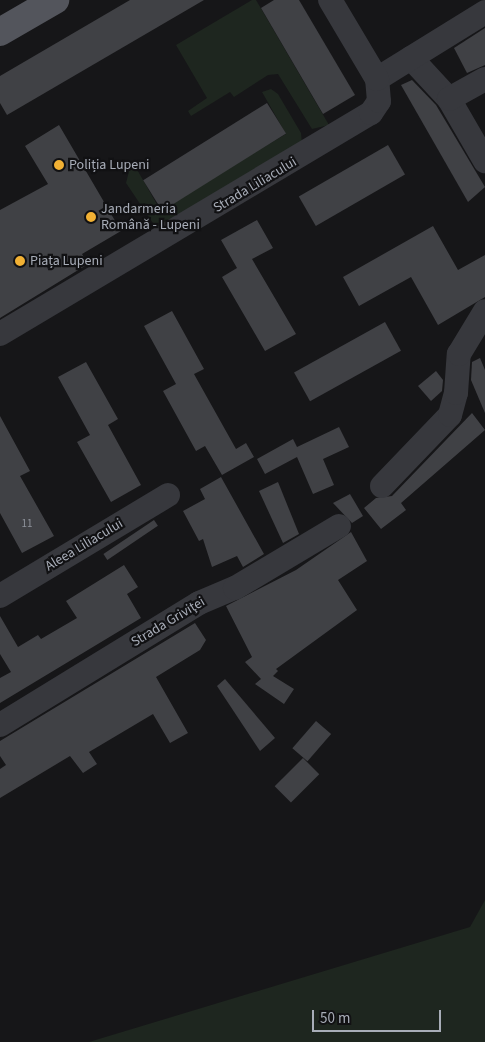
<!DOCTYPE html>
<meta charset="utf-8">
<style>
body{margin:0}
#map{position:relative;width:485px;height:1042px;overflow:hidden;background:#161618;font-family:"Source Sans 3",sans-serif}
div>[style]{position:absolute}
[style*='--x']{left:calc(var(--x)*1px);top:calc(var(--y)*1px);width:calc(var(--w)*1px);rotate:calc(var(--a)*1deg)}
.green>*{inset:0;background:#1e261f}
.building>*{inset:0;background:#404145;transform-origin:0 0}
.minor>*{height:24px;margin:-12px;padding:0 12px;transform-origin:12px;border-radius:12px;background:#37383d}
.major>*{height:28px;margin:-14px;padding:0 14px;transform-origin:14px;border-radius:14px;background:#53555c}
.dots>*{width:14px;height:14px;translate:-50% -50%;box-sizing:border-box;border:2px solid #111113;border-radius:50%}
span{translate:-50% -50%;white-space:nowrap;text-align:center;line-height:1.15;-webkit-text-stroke:4.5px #111113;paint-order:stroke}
.number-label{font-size:11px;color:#8e929b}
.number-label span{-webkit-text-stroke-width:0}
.poi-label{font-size:14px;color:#a8adb8}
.left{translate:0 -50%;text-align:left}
.street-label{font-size:14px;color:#a8adb8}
.scale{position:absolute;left:312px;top:1010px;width:129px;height:22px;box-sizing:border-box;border:2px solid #a8adb8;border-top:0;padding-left:6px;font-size:15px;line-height:18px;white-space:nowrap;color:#a8adb8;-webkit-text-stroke:4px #111113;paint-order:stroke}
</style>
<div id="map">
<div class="green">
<div style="clip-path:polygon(252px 0,256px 0,329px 125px,312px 129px,278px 74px,268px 75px,234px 97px,230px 92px,191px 116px,188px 111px,207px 98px,176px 45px)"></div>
<div style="clip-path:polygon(271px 89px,278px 94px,301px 133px,302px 144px,160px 228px,155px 226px,126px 183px,129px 171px,135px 166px,159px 208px,286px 134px,262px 92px)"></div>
<div style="clip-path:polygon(485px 900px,485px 1042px,89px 1042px,470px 927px)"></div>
</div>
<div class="building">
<div style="clip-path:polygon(130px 0,204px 0,7px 115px,0 103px,0 76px)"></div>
<div style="clip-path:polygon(274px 0,299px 0,355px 95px,323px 114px,261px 8px)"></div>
<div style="clip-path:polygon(485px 28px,485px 65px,467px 73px,454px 48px)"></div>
<div style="clip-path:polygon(412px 80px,436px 105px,485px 187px,468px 202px,401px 85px)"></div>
<div style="left:267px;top:103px;width:36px;height:146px;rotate:58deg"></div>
<div style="clip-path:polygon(59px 125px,121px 231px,82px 254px,88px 264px,0 318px,0 210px,48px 184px,25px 146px)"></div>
<div style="left:388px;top:145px;width:34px;height:103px;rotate:60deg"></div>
<div style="clip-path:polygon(257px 220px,273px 248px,252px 259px,296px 334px,265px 351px,222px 277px,237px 268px,221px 240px)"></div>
<div style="clip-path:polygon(433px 226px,458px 270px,485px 255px,485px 297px,438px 325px,411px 277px,359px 306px,343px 277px)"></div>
<div style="clip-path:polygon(172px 311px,204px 369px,194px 374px,236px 449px,246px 443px,254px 457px,222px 475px,205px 446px,196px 451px,163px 391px,176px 384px,144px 326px)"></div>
<div style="left:385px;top:322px;width:33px;height:104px;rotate:61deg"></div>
<div style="clip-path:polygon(480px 358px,485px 370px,485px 413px,471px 380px,472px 362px)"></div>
<div style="clip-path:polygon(86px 362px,118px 419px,108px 425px,141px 485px,111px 502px,77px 442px,90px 435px,58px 377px)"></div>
<div style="clip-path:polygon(436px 371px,443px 380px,442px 391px,431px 401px,418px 386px)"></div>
<div style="clip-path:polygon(472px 413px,485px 430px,401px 503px,406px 510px,381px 529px,364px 508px,376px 498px,392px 496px)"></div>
<div style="clip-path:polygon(0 416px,30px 471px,20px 476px,54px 536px,22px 553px,0 513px)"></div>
<div style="clip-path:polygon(339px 427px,349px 447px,323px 459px,334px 485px,313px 494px,297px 457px,265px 474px,257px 459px,293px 439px,297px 447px)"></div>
<div style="clip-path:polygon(221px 477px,264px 554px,243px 567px,237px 556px,212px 567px,203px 539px,199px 541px,183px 511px,205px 499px,200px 489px)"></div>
<div style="clip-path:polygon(278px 482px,299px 534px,283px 543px,259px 491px)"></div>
<div style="clip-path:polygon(350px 494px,363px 516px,352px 523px,333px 503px)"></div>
<div style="left:154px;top:520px;width:7px;height:61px;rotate:56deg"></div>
<div style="clip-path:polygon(351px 532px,367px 561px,338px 580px,357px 610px,276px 669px,278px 671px,273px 676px,294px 689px,284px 704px,255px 684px,261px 679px,245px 662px,252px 657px,226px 606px,296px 570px)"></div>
<div style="clip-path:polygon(124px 565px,138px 587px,127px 594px,141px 618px,0 703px,0 678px,11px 672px,0 654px,0 616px,18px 647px,38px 635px,41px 639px,77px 618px,66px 601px)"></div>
<div style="clip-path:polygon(195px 623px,206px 640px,200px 650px,156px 677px,188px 733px,170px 743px,153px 714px,89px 752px,97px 764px,83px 773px,70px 756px,0 798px,0 769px,6px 765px,0 756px,0 741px)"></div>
<div style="clip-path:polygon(225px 679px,275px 738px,260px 751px,217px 686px)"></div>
<div style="left:316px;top:721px;width:20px;height:36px;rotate:41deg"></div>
<div style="left:303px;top:758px;width:23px;height:40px;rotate:45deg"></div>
</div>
<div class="minor">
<div style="--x:411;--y:58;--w:56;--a:47.2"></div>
<div style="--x:449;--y:99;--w:72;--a:59.9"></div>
<div style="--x:377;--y:79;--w:127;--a:-31.8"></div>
<div style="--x:449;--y:99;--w:41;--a:-29.1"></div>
<div style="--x:0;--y:334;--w:432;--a:-30.8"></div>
<div style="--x:371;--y:113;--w:14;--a:-56"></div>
<div style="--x:379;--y:101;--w:22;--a:-95"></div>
<div style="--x:377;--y:79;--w:92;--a:-120.7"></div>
<div style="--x:382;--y:486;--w:98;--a:-46.2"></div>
<div style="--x:450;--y:415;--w:23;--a:-75"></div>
<div style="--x:456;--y:393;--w:39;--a:-86"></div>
<div style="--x:459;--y:354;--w:50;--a:-58.8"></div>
<div style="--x:0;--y:596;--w:196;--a:-31"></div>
<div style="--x:0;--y:725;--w:233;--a:-31.5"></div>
<div style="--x:199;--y:603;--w:39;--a:-23"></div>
<div style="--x:235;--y:588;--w:121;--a:-30.8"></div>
</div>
<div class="major">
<div style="--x:0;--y:32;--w:64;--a:-30.2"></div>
</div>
<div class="dots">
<div style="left:59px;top:165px;background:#f2b134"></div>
<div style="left:91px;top:217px;background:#f2b134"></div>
<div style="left:20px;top:261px;background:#f2b134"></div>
</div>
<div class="number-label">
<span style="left:27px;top:524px">11</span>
</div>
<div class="poi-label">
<span class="left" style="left:69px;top:165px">Poliția Lupeni</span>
<span class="left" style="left:101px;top:217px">Jandarmeria<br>Română - Lupeni</span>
<span class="left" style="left:30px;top:261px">Piața Lupeni</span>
</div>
<div class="street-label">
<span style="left:255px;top:185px;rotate:-31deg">Strada Liliacului</span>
<span style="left:84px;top:545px;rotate:-31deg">Aleea Liliacului</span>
<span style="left:168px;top:622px;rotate:-31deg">Strada Griviţei</span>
</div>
<div class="scale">50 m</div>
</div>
